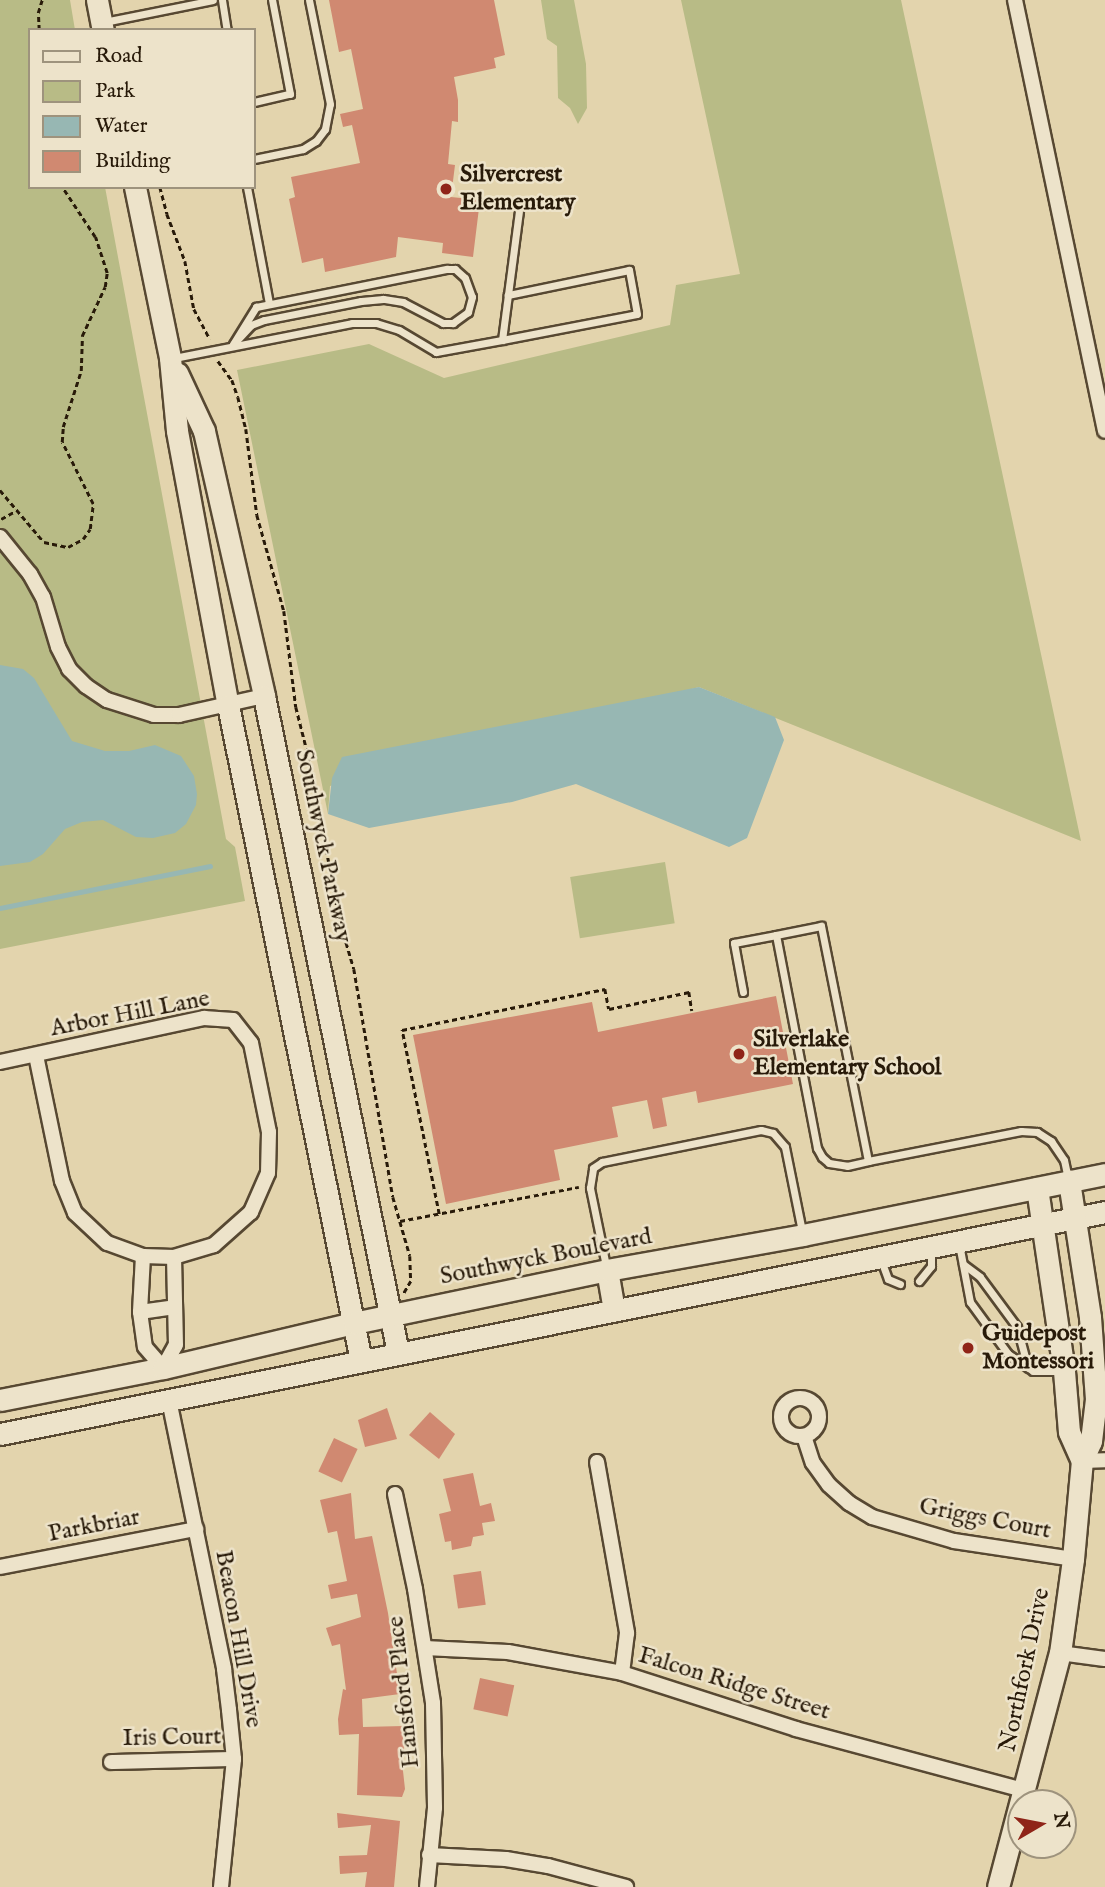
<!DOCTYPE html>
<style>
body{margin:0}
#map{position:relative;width:1105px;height:1887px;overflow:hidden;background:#e3d4ad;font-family:"IM FELL English",serif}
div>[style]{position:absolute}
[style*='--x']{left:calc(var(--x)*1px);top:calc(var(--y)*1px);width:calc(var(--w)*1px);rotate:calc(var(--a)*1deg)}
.green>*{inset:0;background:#b8bb86;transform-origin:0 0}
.water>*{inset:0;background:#97b7b3}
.stream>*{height:4.5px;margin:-2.25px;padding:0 2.25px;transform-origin:2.25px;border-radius:2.25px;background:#97b7b3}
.building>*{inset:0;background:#d08971;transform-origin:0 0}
.path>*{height:2.5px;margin-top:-1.25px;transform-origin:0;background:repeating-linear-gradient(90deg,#281a09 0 5px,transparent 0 8.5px)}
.roads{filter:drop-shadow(2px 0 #574832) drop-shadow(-2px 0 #574832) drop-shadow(0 2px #574832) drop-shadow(0 -2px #574832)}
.lane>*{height:7px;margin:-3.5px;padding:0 3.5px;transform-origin:3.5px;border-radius:3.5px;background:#ede3ca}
.street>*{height:14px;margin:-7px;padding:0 7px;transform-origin:7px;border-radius:7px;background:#ede3ca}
.street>.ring{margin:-7px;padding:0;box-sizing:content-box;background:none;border:14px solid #ede3ca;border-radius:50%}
.secondary>*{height:21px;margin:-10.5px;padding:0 10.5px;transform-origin:10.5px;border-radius:10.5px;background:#ede3ca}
.dots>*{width:19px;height:19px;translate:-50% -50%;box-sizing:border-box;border:4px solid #ede3ca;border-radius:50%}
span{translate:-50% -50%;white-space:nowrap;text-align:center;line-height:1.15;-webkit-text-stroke:5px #ede3ca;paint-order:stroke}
.poi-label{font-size:24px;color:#281a09;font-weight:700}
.left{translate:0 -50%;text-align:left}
.street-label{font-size:24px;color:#281a09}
.legend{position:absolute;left:28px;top:28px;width:228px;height:161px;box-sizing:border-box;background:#ede3ca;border:2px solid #9e937d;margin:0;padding:9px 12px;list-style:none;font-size:21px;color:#281a09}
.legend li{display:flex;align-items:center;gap:14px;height:35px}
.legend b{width:35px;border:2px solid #9e937d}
.north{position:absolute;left:1007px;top:1789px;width:70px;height:70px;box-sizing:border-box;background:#ede3ca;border:2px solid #9e937d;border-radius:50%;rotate:80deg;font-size:19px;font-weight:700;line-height:28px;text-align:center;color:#281a09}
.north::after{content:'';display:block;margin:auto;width:24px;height:32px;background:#8f2418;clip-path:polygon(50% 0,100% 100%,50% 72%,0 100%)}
</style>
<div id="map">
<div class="green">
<div style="clip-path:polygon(0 0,70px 0,75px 30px,30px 30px,30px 187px,105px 187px,226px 839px,235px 847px,245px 901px,0 949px)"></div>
<div style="clip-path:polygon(541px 0,574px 0,586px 64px,587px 108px,578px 124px,570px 108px,558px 98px,557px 46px,547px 39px)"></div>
<div style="clip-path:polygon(681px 0,901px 0,1081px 841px,699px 687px,330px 786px,328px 814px,237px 370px,369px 344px,444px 378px,670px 325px,676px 285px,740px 274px)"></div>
<div style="left:665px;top:862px;width:62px;height:96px;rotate:81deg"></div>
</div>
<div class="water">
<div style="clip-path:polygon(0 665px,23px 669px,34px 678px,72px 741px,105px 751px,129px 751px,155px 745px,181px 756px,194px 776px,197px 794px,196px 805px,186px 824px,175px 833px,153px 838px,136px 837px,103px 820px,82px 822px,65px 829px,43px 854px,30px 862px,0 866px)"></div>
<div style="clip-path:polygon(699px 687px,775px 717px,784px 740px,747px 838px,729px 847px,576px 784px,512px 802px,369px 828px,328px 814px,332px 778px,342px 757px)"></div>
</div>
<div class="stream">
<div style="--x:0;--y:908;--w:214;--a:-11.3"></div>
</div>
<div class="building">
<div style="clip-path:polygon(329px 0,494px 0,505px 55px,494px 58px,496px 68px,454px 77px,458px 100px,458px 122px,452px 121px,448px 164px,455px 165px,451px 197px,480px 200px,473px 257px,442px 253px,443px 243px,398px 237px,396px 257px,325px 272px,323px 258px,302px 263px,289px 199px,295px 197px,291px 177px,360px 163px,352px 125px,343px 127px,340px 114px,363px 109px,351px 49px,339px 52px)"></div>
<div style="clip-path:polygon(776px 996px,793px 1084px,698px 1103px,696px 1091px,662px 1098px,667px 1126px,653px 1129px,647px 1100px,612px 1107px,618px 1137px,554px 1150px,560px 1180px,446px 1204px,413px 1035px,592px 1002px,598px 1032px)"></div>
<div style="clip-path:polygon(387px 1408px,397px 1439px,365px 1447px,358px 1420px)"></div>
<div style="clip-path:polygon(430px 1412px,455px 1434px,439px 1459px,409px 1435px)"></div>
<div style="left:334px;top:1438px;width:26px;height:37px;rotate:25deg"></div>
<div style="clip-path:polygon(473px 1473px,480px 1506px,491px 1503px,495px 1521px,482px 1523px,484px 1535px,473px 1537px,471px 1546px,452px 1550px,451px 1541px,445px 1542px,439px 1514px,451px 1511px,443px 1479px)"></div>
<div style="clip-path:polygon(351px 1493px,355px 1539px,372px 1536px,388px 1613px,400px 1694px,362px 1699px,363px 1727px,403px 1726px,404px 1753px,401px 1753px,405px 1789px,402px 1797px,357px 1795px,359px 1734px,339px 1735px,338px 1719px,343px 1689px,346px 1690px,340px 1644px,332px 1646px,326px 1628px,361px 1617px,357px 1594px,331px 1599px,328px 1585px,347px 1581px,337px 1531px,328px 1533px,320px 1500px)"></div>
<div style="left:481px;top:1571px;width:34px;height:28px;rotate:82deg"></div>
<div style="left:480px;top:1678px;width:35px;height:32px;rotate:12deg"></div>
<div style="clip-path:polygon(337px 1813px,400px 1821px,394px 1887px,365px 1887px,367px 1872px,340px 1874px,339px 1856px,367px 1855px,371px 1825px,338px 1828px)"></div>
</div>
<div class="path">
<div style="--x:39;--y:30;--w:17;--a:-93"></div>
<div style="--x:38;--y:13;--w:14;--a:-73"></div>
<div style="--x:160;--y:187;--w:28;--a:75"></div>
<div style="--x:167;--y:214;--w:50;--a:69"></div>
<div style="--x:185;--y:261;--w:49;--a:79.4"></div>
<div style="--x:194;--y:309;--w:34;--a:62"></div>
<div style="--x:218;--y:361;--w:24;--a:54"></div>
<div style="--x:232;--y:380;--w:18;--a:71"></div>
<div style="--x:238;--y:397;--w:33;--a:76"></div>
<div style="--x:246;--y:429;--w:87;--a:82.7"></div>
<div style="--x:257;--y:515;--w:100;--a:74.3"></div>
<div style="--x:284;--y:611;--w:97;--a:82.9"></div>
<div style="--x:296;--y:707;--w:69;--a:75.8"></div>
<div style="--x:313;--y:774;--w:146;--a:79.8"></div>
<div style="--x:339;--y:918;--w:53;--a:73.6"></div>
<div style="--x:354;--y:969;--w:231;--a:80.3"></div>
<div style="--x:393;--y:1197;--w:61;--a:73.9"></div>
<div style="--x:410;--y:1256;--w:25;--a:88"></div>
<div style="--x:411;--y:1281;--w:14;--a:120"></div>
<div style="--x:0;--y:490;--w:68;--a:49.8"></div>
<div style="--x:44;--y:542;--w:25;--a:12"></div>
<div style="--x:68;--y:547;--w:17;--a:-28"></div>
<div style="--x:83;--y:539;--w:12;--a:-55"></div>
<div style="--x:90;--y:529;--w:25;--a:-83"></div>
<div style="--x:93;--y:504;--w:69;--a:-116.6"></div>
<div style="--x:62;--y:442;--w:15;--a:-86"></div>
<div style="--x:63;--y:427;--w:59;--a:-72.2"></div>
<div style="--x:81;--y:371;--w:35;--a:-88"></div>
<div style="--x:82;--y:336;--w:54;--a:-64.9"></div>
<div style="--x:105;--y:287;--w:14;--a:-82"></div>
<div style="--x:107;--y:273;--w:38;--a:-108"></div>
<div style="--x:95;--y:237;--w:60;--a:-123.4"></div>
<div style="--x:1;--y:519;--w:18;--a:-29"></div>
<div style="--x:439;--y:1214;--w:188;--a:-101.4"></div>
<div style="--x:402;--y:1030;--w:207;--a:-11.4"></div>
<div style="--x:605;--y:989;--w:20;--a:79"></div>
<div style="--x:609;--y:1009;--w:82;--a:-12"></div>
<div style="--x:689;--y:992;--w:19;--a:81"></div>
<div style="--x:400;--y:1221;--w:182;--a:-10.8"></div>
</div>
<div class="roads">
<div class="lane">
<div style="--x:222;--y:0;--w:30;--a:81"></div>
<div style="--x:104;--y:22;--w:111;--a:-11.4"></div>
<div style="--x:254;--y:102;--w:37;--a:-13"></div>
<div style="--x:290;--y:94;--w:96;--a:-100.8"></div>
<div style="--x:254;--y:159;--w:50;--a:-11.5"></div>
<div style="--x:303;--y:149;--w:15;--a:-32"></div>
<div style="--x:316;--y:141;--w:15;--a:-53"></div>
<div style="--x:325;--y:129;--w:25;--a:-79"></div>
<div style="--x:330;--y:104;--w:106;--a:-101.4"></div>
<div style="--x:247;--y:187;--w:118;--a:79.3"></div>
<div style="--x:447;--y:269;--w:8;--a:0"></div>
<div style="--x:455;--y:269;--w:13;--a:42"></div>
<div style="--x:465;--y:278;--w:20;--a:70"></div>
<div style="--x:472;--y:297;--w:16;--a:105"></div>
<div style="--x:468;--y:312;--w:19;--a:144"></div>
<div style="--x:453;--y:323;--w:10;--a:180"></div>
<div style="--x:443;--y:323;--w:45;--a:-152.3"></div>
<div style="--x:403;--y:302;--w:20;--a:-171"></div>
<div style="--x:383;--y:299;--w:22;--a:175"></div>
<div style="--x:361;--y:301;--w:99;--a:168.9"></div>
<div style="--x:264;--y:320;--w:14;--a:159"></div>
<div style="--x:251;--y:325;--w:26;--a:133"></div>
<div style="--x:233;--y:344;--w:44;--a:-58.1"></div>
<div style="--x:256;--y:307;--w:195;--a:-11.3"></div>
<div style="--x:502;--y:340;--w:137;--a:-10.9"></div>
<div style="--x:637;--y:314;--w:45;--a:-100.3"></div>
<div style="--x:629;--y:270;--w:124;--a:168.3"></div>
<div style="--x:174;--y:358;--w:181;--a:-11.1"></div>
<div style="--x:352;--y:323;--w:24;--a:0"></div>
<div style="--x:376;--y:323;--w:24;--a:17"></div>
<div style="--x:399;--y:330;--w:43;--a:30.7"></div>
<div style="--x:436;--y:352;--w:67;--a:-10.3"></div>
<div style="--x:502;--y:340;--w:130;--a:-82.5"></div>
<div style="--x:743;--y:992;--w:50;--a:-100.4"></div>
<div style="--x:734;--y:943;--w:43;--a:-10.8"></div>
<div style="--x:868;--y:1161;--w:240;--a:-101.3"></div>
<div style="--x:821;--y:926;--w:46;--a:168.7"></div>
<div style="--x:776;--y:935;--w:217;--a:79.1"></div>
<div style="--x:817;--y:1148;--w:10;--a:61"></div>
<div style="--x:822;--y:1157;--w:9;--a:41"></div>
<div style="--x:829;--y:1163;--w:18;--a:9"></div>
<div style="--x:847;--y:1166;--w:22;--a:-13"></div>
<div style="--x:868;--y:1161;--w:156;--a:-11.1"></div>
<div style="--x:1021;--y:1131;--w:16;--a:4"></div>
<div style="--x:1037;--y:1132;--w:17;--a:33"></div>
<div style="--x:1051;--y:1141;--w:23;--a:56"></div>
<div style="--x:1064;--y:1160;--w:19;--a:78"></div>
<div style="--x:959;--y:1244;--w:59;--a:79.3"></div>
<div style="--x:970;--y:1302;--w:64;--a:53.8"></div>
<div style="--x:1008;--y:1354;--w:30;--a:34"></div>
<div style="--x:1033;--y:1371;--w:30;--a:0"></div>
<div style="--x:881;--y:1260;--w:20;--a:70"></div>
<div style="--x:888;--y:1279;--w:13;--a:23"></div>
<div style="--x:963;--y:1264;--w:21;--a:37"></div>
<div style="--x:980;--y:1277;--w:62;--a:53.5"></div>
<div style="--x:1017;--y:1327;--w:42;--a:75"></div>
<div style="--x:606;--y:1266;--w:80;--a:-101.6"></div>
<div style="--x:590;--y:1188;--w:20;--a:-81"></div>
<div style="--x:593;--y:1168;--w:11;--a:-34"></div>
<div style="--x:602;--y:1162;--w:162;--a:-11.4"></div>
<div style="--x:761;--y:1130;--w:12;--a:14"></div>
<div style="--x:773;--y:1133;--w:18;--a:49"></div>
<div style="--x:785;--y:1147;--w:86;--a:78.6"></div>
<div style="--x:919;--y:1281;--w:19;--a:-51"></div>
<div style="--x:931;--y:1266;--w:18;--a:-90"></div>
</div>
<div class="street">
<div style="--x:1015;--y:0;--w:440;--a:78.2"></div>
<div style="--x:0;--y:537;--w:48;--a:51"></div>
<div style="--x:30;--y:574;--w:26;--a:61"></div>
<div style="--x:43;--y:597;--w:52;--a:73.3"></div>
<div style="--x:58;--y:647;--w:25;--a:63"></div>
<div style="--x:69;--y:669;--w:24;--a:45"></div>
<div style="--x:86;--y:686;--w:25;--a:34"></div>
<div style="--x:107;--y:700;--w:49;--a:17.7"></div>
<div style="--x:154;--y:715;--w:25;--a:0"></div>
<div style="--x:179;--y:715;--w:87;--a:-12.6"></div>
<div style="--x:0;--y:1062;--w:209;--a:-12.2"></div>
<div style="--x:204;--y:1018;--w:29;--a:4"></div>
<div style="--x:233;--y:1020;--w:29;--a:52"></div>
<div style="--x:251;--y:1043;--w:91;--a:78.6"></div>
<div style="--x:269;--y:1132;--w:41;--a:91.4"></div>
<div style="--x:268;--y:1173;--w:43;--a:113.6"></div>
<div style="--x:251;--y:1212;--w:50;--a:138.3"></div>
<div style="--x:214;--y:1245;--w:42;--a:163.3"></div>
<div style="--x:174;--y:1257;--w:31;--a:-178"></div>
<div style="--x:143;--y:1256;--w:38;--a:-160"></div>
<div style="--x:107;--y:1243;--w:44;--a:-136.8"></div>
<div style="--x:75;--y:1213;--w:35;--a:-112"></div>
<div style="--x:62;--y:1181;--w:128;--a:-101.7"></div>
<div style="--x:143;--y:1256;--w:56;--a:93.1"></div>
<div style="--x:140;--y:1312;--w:35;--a:82"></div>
<div style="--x:145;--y:1347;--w:28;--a:49"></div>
<div style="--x:163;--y:1368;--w:26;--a:-61"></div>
<div style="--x:176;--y:1345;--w:88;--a:-91.3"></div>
<div style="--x:140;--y:1312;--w:35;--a:-8"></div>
<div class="ring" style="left:781px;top:1398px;width:24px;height:24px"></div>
<div style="--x:169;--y:1400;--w:275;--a:78.4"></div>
<div style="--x:224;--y:1669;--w:41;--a:83"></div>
<div style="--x:229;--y:1710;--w:49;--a:84.2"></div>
<div style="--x:234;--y:1759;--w:129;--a:95.8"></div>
<div style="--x:804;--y:1436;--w:28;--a:72"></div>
<div style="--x:813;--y:1463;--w:27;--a:54"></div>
<div style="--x:829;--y:1485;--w:27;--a:42"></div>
<div style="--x:849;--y:1503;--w:27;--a:31"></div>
<div style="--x:872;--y:1517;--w:85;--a:16.3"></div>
<div style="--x:954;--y:1541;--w:120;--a:8.6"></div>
<div style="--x:1082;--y:1461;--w:23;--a:-2"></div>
<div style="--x:597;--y:1462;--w:174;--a:80"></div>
<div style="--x:627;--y:1633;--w:40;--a:97.1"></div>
<div style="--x:395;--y:1494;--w:97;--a:78.1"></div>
<div style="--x:415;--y:1589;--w:115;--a:81"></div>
<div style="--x:433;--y:1703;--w:105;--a:88.9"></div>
<div style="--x:435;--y:1808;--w:79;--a:95.8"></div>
<div style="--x:0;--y:1567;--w:200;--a:-11"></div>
<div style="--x:425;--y:1648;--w:83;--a:2.8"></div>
<div style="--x:508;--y:1652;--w:116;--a:10.4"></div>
<div style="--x:622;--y:1673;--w:183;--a:17.8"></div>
<div style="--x:796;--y:1729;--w:236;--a:15"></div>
<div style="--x:1060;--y:1653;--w:45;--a:7.6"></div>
<div style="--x:111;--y:1762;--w:123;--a:-1.4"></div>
<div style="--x:429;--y:1855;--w:77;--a:3"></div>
<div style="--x:506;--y:1859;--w:43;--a:9.5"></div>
<div style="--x:548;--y:1866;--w:81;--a:15.1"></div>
</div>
<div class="secondary">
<div style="--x:97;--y:0;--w:31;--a:79"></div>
<div style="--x:135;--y:187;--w:175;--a:78.4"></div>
<div style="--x:170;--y:358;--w:73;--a:84.5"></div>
<div style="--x:177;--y:431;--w:279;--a:79.5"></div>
<div style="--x:228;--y:705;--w:669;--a:78.54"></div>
<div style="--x:177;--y:373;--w:64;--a:65"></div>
<div style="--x:204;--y:431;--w:272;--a:77.2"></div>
<div style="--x:264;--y:696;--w:671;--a:78.47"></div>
<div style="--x:1037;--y:1188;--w:185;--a:81.6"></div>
<div style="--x:1064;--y:1371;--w:61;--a:85.3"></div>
<div style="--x:1069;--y:1432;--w:32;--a:66"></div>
<div style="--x:607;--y:1270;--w:41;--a:80.1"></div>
<div style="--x:0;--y:1400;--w:166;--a:-11.1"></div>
<div style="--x:163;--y:1368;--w:196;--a:-13.3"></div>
<div style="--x:354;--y:1323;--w:258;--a:-11.8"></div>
<div style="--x:607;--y:1270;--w:199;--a:-10.1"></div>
<div style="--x:803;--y:1235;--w:308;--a:-11.4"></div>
<div style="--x:0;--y:1434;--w:1127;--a:-11.36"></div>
<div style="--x:998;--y:1887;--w:242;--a:-75.2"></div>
<div style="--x:1060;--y:1653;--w:95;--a:-82.1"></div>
<div style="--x:1073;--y:1559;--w:98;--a:-84.8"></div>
<div style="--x:1082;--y:1461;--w:22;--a:-66"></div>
<div style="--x:1091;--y:1441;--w:42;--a:-83.2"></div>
<div style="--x:1096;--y:1399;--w:82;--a:-94.2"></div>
<div style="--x:1090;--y:1317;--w:138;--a:-98.8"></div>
</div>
</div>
<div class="dots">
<div style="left:446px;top:189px;background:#8f2418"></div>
<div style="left:739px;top:1054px;background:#8f2418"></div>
<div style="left:968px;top:1348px;background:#8f2418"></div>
</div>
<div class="poi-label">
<span class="left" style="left:460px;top:189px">Silvercrest<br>Elementary</span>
<span class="left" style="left:753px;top:1054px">Silverlake<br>Elementary School</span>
<span class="left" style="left:982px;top:1348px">Guidepost<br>Montessori</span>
</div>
<div class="street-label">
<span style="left:323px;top:846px;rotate:78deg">Southwyck Parkway</span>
<span style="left:130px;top:1014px;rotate:-11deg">Arbor Hill Lane</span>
<span style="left:546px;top:1257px;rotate:-11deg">Southwyck Boulevard</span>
<span style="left:985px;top:1519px;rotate:11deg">Griggs Court</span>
<span style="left:94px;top:1526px;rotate:-11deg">Parkbriar</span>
<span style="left:238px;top:1639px;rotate:80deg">Beacon Hill Drive</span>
<span style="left:1025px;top:1670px;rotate:-78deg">Northfork Drive</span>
<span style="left:734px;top:1684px;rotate:17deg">Falcon Ridge Street</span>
<span style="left:404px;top:1692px;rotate:-96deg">Hansford Place</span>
<span style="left:172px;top:1738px;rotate:-1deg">Iris Court</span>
</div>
<ul class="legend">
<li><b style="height:9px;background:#ede3ca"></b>Road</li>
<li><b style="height:19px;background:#b8bb86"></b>Park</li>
<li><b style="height:19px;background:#97b7b3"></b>Water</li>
<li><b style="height:19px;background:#d08971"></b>Building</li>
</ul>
<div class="north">N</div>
</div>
